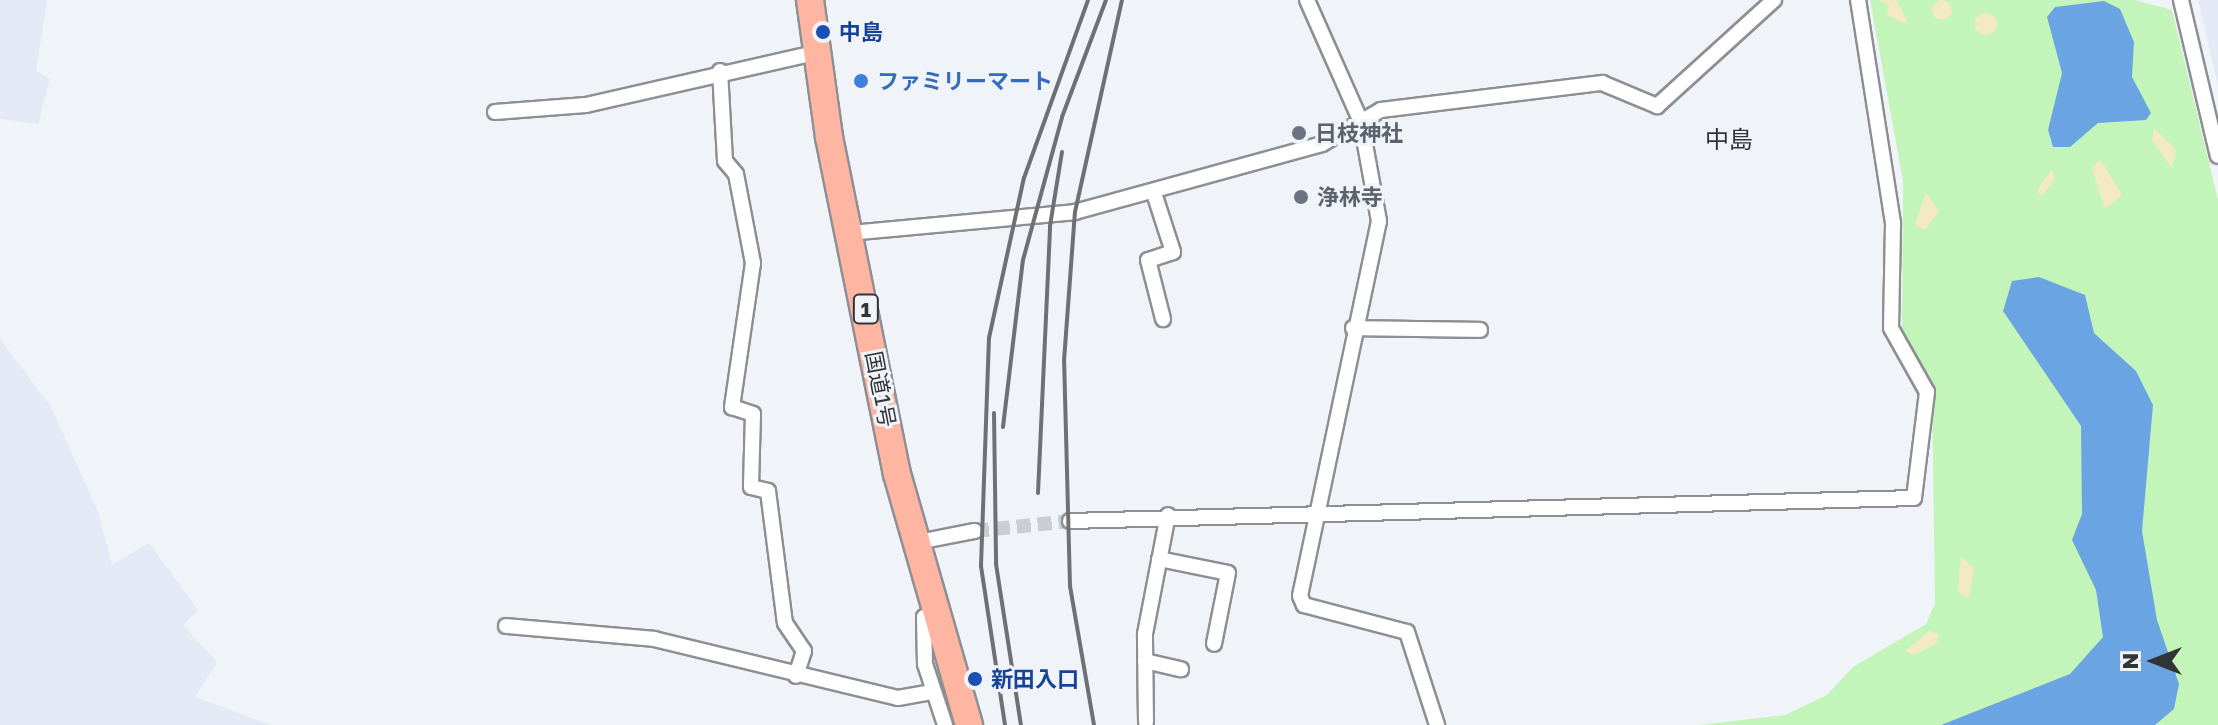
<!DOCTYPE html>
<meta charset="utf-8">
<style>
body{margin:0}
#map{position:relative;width:2218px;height:725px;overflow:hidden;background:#f0f3f8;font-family:"Golos Text","Noto Sans JP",sans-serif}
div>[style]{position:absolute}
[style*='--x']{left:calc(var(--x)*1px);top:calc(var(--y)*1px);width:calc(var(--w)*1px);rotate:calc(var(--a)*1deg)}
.built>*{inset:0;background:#e4e9f5}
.green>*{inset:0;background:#c3f5ba}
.sand>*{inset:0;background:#f3e9c4}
.round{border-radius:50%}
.water>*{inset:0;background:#6ba4e3}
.street-tunnel>*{height:14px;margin-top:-7px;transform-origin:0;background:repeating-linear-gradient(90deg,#cacdd1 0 14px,transparent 0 21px)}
.roads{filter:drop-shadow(2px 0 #8d8f94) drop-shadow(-2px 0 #8d8f94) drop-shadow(0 2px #8d8f94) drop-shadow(0 -2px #8d8f94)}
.street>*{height:14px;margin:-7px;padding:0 7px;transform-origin:7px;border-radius:7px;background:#fff}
.highway>*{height:26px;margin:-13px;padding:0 13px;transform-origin:13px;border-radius:13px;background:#feb6a3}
.rail>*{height:4px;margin:-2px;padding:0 2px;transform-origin:2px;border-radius:2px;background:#6f7073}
.dots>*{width:22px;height:22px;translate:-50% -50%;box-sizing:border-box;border:4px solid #f0f3f8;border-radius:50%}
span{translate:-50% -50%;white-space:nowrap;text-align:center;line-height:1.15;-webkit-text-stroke:6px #f0f3f8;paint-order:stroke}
.shield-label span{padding:2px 6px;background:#f0f3f8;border:2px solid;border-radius:6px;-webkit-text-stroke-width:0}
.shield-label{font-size:20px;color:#333436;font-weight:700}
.transit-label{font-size:22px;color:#164399;font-weight:700}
.left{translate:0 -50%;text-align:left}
.shop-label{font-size:22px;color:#366cbe;font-weight:700}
.worship-label{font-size:22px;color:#5b616d;font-weight:700}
.street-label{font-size:22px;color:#333436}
.neighbourhood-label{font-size:24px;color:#333436}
.north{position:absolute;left:2114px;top:621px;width:80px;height:80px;-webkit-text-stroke:6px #f0f3f8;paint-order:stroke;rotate:270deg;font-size:22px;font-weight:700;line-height:32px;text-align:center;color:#333436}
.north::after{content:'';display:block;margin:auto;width:28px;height:36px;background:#333436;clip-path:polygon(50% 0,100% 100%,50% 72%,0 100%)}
</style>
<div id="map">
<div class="built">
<div style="clip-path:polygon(0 0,47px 0,36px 71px,50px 79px,38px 124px,0 119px)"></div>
<div style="clip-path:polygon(2198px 0,2218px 0,2218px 85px)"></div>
<div style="clip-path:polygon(0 339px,51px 407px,98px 512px,112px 565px,149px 543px,198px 610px,183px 625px,217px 662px,195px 697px,271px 725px,0 725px)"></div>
</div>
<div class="green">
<div style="clip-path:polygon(1870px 0,2135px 0,2172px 10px,2218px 200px,2218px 725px,1700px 725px,1785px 715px,1827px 695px,1853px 667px,1926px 624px,1935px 603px,1932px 391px,1902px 337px,1903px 181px)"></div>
</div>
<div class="sand">
<div class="round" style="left:1932px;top:0;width:20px;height:20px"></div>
<div style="clip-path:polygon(1878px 0,1897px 0,1909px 25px,1887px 15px,1889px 5px)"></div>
<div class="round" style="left:1975px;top:13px;width:22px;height:22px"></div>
<div style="clip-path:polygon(2154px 128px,2176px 150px,2172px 168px,2152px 141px)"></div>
<div style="clip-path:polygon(2100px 159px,2122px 195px,2105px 209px,2092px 168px)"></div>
<div style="clip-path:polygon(2052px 169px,2055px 179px,2041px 197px,2037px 190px)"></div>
<div style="clip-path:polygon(1926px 192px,1939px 211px,1925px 230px,1915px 225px)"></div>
<div style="clip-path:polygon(1961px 556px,1974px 568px,1969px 598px,1958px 592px)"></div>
<div style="clip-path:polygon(1929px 631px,1939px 634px,1936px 644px,1914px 655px,1905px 651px)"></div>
</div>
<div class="water">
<div style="clip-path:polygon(2104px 1px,2120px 9px,2134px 42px,2132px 77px,2151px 113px,2146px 120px,2098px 123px,2070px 147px,2053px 147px,2048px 130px,2062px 73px,2047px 17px,2055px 7px)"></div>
<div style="clip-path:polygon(2039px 277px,2085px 295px,2094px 333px,2136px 371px,2153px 405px,2142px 531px,2157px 620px,2179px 684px,2174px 709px,2155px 725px,1941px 725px,2070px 674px,2103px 637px,2096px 590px,2072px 540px,2082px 514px,2081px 426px,2003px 311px,2012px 281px)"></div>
</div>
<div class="street-tunnel">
<div style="--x:975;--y:531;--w:96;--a:-6"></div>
</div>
<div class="roads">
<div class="street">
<div style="--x:1307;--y:0;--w:133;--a:66.1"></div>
<div style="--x:1361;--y:122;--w:101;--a:79.7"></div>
<div style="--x:1379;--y:221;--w:383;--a:101.9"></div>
<div style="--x:1300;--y:596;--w:10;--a:66"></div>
<div style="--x:1304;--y:605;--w:106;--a:14.7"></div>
<div style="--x:1407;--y:632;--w:98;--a:72.1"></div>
<div style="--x:2181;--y:0;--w:160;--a:76.7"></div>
<div style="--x:720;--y:71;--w:90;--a:86.8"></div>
<div style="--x:725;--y:161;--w:17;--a:50"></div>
<div style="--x:736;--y:174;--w:91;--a:79.2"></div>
<div style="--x:753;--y:263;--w:146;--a:98.3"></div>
<div style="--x:732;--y:407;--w:22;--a:18"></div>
<div style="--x:753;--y:414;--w:73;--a:91.6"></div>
<div style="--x:751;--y:487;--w:17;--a:13"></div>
<div style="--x:768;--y:491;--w:133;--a:82.7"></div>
<div style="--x:785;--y:623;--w:34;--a:56"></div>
<div style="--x:804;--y:651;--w:26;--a:108"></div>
<div style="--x:495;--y:112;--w:91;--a:-4.4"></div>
<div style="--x:586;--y:105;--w:235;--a:-12.8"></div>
<div style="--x:1154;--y:193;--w:62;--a:72.1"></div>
<div style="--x:1173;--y:252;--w:26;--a:162"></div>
<div style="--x:1148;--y:260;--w:61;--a:75.7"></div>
<div style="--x:850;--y:233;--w:226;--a:-5.3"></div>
<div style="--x:1075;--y:212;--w:256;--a:-15.4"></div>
<div style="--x:1322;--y:144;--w:68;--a:-30"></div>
<div style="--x:1381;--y:110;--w:223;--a:-7"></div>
<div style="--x:1602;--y:83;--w:60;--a:22.7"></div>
<div style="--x:1657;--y:106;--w:158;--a:-42.2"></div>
<div style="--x:1353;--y:328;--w:127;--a:0.9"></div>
<div style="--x:1070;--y:521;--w:844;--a:-1.56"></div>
<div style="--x:1914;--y:498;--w:107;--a:-83"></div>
<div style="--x:1927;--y:392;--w:73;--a:-119.4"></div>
<div style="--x:1891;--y:328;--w:105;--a:-88.9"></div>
<div style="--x:1893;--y:223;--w:226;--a:-98.9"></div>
<div style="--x:913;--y:543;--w:63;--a:-11"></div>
<div style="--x:1159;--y:559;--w:70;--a:11.5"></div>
<div style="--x:1228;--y:573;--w:72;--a:101.2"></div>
<div style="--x:932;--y:615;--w:8;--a:166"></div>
<div style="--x:924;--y:617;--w:47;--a:88.8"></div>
<div style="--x:925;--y:664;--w:64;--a:71.8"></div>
<div style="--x:506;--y:626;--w:149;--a:5"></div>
<div style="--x:654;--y:639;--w:251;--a:13.6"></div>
<div style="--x:898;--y:698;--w:35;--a:-10"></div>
<div style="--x:1145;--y:661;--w:37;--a:13"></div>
<div style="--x:1146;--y:722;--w:88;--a:-90.7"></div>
<div style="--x:1145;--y:634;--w:121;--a:-79.1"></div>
</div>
<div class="highway">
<div style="--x:810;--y:0;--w:138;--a:82.1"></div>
<div style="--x:829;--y:137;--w:344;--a:78.6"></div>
<div style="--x:897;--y:474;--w:261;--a:74"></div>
</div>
</div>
<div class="rail">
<div style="--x:994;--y:413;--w:151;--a:89.2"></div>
<div style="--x:996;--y:564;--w:163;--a:81.2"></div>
<div style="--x:1003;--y:427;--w:168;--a:-83.2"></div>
<div style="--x:1023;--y:260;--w:148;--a:-74.7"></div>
<div style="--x:1062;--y:117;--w:125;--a:-69.4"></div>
<div style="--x:1038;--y:493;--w:267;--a:-87.4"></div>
<div style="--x:1050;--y:226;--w:75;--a:-80.8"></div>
<div style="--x:1005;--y:725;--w:161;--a:-98.6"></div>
<div style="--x:981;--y:566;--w:228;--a:-88"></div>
<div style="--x:989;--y:338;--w:164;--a:-77.7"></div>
<div style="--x:1024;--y:178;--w:189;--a:-70.2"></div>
<div style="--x:1094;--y:725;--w:141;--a:-99.8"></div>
<div style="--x:1070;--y:586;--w:225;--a:-91.5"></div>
<div style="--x:1064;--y:361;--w:149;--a:-85.8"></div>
<div style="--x:1075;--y:212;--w:217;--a:-77.5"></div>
</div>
<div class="dots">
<div style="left:823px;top:32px;background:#1a4fb4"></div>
<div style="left:861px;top:81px;background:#3f7fe0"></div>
<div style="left:1299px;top:133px;background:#6b7280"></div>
<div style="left:1301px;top:197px;background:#6b7280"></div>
<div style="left:975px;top:679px;background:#1a4fb4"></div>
</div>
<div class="shield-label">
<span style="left:866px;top:309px">1</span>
</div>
<div class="transit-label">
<span class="left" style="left:839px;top:32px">中島</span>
<span class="left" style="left:991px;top:679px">新田入口</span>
</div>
<div class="shop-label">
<span class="left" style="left:877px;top:81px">ファミリーマート</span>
</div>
<div class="worship-label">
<span class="left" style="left:1315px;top:133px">日枝神社</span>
<span class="left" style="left:1317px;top:197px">浄林寺</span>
</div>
<div class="street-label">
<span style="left:881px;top:389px;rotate:79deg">国道1号</span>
</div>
<div class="neighbourhood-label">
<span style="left:1729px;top:139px">中島</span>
</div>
<div class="north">N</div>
</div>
